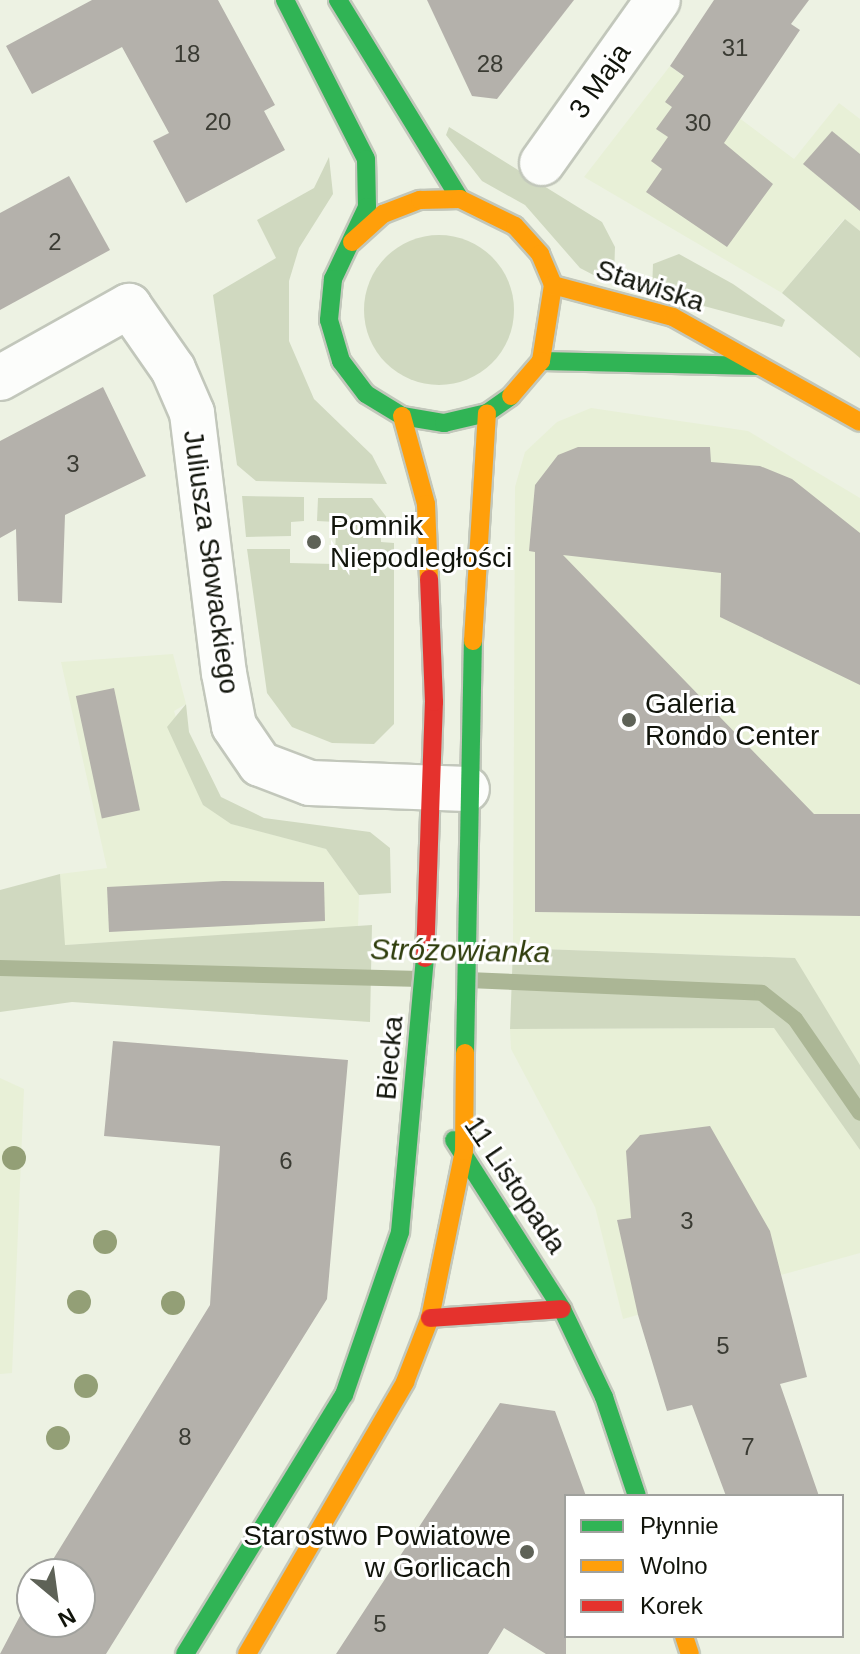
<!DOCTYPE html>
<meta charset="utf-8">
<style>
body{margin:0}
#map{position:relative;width:860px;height:1654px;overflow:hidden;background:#edf2e3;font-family:Arial,sans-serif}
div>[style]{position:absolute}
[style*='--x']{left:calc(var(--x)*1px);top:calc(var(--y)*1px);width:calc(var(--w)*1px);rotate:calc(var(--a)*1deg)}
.built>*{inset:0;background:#e8f0d7}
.green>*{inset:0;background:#d0d9c0}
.round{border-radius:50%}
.stream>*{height:16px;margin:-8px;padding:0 8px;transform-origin:8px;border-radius:8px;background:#abb695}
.building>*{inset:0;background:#b4b1ab;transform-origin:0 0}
.roads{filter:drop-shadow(2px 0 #c2c7bb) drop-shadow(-2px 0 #c2c7bb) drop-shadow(0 2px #c2c7bb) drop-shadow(0 -2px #c2c7bb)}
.street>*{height:44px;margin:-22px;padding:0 22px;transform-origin:22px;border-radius:22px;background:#fcfdfb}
.fast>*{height:18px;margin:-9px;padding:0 9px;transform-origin:9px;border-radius:9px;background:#30b455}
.slow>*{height:18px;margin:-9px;padding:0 9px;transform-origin:9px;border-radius:9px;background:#ff9f0a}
.jam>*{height:18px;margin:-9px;padding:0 9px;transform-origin:9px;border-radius:9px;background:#e5322d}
.trees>*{width:24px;height:24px;margin:-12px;border-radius:50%;background:#939f76}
.dots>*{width:22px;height:22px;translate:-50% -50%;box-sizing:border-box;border:4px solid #fff;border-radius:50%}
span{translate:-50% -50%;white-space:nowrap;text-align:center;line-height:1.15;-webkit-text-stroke:6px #fff;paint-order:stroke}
.number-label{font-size:24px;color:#3a3b33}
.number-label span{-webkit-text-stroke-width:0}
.street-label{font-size:28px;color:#11140b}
.poi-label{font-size:28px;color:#11140b}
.left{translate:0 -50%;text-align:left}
.right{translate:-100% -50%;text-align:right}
.water-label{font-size:30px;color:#2f3d0c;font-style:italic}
.legend{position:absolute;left:564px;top:1494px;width:280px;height:144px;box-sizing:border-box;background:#fff;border:2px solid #a0a19d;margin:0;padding:10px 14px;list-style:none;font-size:24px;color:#11140b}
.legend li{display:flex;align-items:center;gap:16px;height:40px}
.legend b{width:40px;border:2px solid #a0a19d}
.north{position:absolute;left:16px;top:1558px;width:80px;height:80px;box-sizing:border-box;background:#fff;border:2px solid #a0a19d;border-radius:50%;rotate:151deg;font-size:22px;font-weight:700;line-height:32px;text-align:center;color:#11140b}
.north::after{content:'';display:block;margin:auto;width:28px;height:36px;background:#5e6257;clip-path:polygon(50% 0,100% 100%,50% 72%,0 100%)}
</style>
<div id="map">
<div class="built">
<div style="clip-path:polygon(670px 66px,794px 159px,839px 103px,860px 119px,860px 231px,844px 219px,782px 293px,584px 177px)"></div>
<div style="clip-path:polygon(591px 408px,748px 431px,860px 498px,860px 1065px,794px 958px,513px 948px,515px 487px,525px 452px,557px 422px)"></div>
<div style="clip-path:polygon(173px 654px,186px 704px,174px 711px,203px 805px,232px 824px,326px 849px,359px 895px,358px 927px,64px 945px,60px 874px,107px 868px,61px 662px)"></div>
<div style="clip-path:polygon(775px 1028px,860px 1150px,860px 1253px,623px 1319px,595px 1207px,511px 1049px,510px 1029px)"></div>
<div style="clip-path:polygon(0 1078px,24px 1089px,12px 1373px,0 1374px)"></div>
</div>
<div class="green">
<div style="clip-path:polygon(449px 127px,602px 222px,615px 247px,614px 277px,605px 281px,580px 268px,525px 205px,482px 181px,446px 135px)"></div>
<div style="clip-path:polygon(329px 157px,333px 194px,299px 248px,289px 281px,289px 341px,314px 399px,372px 455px,387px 484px,256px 481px,237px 465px,213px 295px,276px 258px,257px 220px,314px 188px)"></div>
<div style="clip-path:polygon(845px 219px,860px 231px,860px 358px,782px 293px)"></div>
<div class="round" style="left:364px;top:235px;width:150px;height:150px"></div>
<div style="clip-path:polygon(679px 254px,733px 284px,785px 320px,782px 327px,652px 292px,653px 264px)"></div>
<div style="clip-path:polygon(242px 496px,304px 497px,304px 521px,291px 522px,291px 536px,246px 537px)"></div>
<div style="clip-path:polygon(318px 498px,372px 498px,388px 519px,380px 520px,381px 542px,394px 543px,394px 724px,374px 744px,332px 743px,292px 727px,267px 693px,247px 549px,290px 549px,290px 563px,335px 564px,336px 522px,317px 521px)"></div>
<div style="clip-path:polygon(186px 704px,189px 732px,221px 797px,264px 818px,370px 832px,390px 848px,391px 893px,359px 895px,326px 849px,231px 824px,203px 805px,167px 727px)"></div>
<div style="clip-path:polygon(60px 874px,65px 945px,372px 925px,370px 1022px,72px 1002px,0 1012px,0 890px)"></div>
<div style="clip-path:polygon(513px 948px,795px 958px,860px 1065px,860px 1150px,774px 1028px,510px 1029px)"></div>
</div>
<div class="stream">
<div style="--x:0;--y:968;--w:421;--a:1.5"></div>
<div style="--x:468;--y:980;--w:294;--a:2.5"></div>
<div style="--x:762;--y:993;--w:42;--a:38.2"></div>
<div style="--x:795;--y:1019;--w:114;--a:55.3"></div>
</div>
<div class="building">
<div style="clip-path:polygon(92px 0,218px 0,275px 105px,264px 111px,285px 150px,186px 203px,153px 141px,169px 133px,122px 47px,32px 94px,6px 46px)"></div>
<div style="clip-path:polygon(427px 0,574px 0,497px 99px,472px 96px)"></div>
<div style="clip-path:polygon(714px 0,809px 0,791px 24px,800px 30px,724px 143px,773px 184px,727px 247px,646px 192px,662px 169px,651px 161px,668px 137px,656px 129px,672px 107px,665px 102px,684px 76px,670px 66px)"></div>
<div style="clip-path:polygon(832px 131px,860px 154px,860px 211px,803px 164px)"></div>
<div style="clip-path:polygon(69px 176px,110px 250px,0 310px,0 213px)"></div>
<div style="clip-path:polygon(103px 387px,146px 476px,65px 515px,62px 603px,18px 601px,16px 529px,0 538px,0 441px)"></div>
<div style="clip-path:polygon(578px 447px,710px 447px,711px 462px,760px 466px,792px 479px,860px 533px,860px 685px,720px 617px,721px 573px,563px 555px,814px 814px,860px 814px,860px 916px,535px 912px,535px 552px,529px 551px,535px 485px,558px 455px)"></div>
<div style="left:114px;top:688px;width:125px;height:39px;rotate:78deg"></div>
<div style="clip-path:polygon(223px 881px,324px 882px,325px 921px,109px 932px,107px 887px)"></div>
<div style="clip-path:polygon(113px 1041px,348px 1060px,327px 1299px,106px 1654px,0 1654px,32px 1593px,32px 1622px,80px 1622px,80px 1574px,44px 1574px,210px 1305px,220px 1146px,104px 1136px)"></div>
<div style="clip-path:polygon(710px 1126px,770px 1231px,807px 1377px,780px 1384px,819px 1496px,726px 1496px,692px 1405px,667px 1411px,638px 1315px,617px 1220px,631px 1218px,626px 1151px,640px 1135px)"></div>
<div style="clip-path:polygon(500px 1403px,555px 1411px,586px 1496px,566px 1496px,566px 1654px,546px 1654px,504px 1628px,488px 1654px,336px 1654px)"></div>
</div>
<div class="roads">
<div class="street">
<div style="--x:542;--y:163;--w:200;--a:-54.6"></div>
<div style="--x:0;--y:378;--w:148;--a:-29.2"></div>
<div style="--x:129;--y:306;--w:77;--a:55.1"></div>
<div style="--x:173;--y:369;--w:48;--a:66.6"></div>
<div style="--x:192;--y:413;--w:262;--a:83"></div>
<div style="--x:224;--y:673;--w:54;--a:79.3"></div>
<div style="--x:234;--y:726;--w:46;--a:55.6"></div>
<div style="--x:260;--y:764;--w:53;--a:20.8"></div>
<div style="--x:310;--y:783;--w:157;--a:2.2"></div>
</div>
<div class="fast">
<div style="--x:285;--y:0;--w:178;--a:63"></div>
<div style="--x:366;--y:159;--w:48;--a:88.8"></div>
<div style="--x:367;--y:207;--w:80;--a:115.3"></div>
<div style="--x:333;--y:279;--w:41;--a:95.6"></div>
<div style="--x:329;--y:320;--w:43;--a:73.7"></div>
<div style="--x:341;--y:361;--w:41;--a:52.9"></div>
<div style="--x:366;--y:394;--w:42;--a:31.4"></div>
<div style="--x:402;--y:416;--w:43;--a:9.5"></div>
<div style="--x:444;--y:423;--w:44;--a:-13.1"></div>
<div style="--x:487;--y:413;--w:29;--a:-35"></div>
<div style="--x:338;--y:0;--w:233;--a:58.5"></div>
<div style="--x:541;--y:361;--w:218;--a:1.3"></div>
<div style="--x:465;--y:1053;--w:412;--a:-88.9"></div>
<div style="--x:454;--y:1140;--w:201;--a:57.4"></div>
<div style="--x:562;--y:1309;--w:98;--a:64.5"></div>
<div style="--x:604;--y:1397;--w:104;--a:71.6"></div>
<div style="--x:185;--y:1654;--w:304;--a:-58.5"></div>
<div style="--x:344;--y:1395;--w:172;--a:-71"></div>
<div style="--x:400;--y:1232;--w:275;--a:-84.8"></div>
</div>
<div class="slow">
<div style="--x:352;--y:242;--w:42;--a:-42.1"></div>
<div style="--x:383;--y:214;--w:40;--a:-21"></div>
<div style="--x:420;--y:200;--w:40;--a:-1.4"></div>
<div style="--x:460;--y:199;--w:61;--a:26.1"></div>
<div style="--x:515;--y:226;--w:38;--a:48"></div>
<div style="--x:540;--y:254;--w:34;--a:67"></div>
<div style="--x:553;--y:285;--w:77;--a:99"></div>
<div style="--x:541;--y:361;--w:46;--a:130.6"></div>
<div style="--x:553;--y:285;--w:124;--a:14.9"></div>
<div style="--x:673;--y:317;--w:214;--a:29.3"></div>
<div style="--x:402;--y:416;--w:91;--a:74.7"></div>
<div style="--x:426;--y:504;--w:75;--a:87.7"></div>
<div style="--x:473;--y:641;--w:228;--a:-86.5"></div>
<div style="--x:684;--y:1636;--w:19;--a:72"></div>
<div style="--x:247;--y:1654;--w:315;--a:-59.8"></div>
<div style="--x:405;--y:1382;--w:69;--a:-68.7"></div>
<div style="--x:430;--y:1318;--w:170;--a:-78.5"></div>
<div style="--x:464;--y:1151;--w:98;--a:-89.4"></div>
</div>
<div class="jam">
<div style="--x:425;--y:958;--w:256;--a:-88"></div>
<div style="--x:434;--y:702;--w:123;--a:-92.3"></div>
<div style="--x:430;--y:1318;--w:132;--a:-3.9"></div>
</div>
</div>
<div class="trees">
<div style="left:14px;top:1158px"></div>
<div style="left:105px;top:1242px"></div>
<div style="left:79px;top:1302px"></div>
<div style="left:173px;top:1303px"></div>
<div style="left:86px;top:1386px"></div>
<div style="left:58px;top:1438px"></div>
</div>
<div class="dots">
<div style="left:314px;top:542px;background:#5e6257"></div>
<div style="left:629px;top:720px;background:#5e6257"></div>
<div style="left:527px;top:1552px;background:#5e6257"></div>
</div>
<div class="number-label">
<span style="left:735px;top:48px">31</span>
<span style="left:187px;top:54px">18</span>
<span style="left:490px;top:64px">28</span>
<span style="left:218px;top:122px">20</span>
<span style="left:698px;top:123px">30</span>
<span style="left:55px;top:242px">2</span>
<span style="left:73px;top:464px">3</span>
<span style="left:286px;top:1161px">6</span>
<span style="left:687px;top:1221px">3</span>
<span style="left:723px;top:1346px">5</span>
<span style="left:185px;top:1437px">8</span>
<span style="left:748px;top:1447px">7</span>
<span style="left:380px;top:1624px">5</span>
</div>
<div class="street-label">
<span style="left:600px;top:81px;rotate:-55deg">3 Maja</span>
<span style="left:650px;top:286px;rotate:18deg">Stawiska</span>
<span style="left:211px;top:562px;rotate:82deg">Juliusza Słowackiego</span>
<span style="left:390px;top:1058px;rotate:-85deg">Biecka</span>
<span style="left:515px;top:1185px;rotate:56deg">11 Listopada</span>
</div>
<div class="poi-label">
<span class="left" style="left:330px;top:542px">Pomnik<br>Niepodległości</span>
<span class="left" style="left:645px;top:720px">Galeria<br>Rondo Center</span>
<span class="right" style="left:511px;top:1552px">Starostwo Powiatowe<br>w Gorlicach</span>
</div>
<div class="water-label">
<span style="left:460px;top:951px;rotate:1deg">Stróżowianka</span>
</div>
<ul class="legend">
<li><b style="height:10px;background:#30b455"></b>Płynnie</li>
<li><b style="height:10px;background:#ff9f0a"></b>Wolno</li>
<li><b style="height:10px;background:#e5322d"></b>Korek</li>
</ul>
<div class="north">N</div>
</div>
